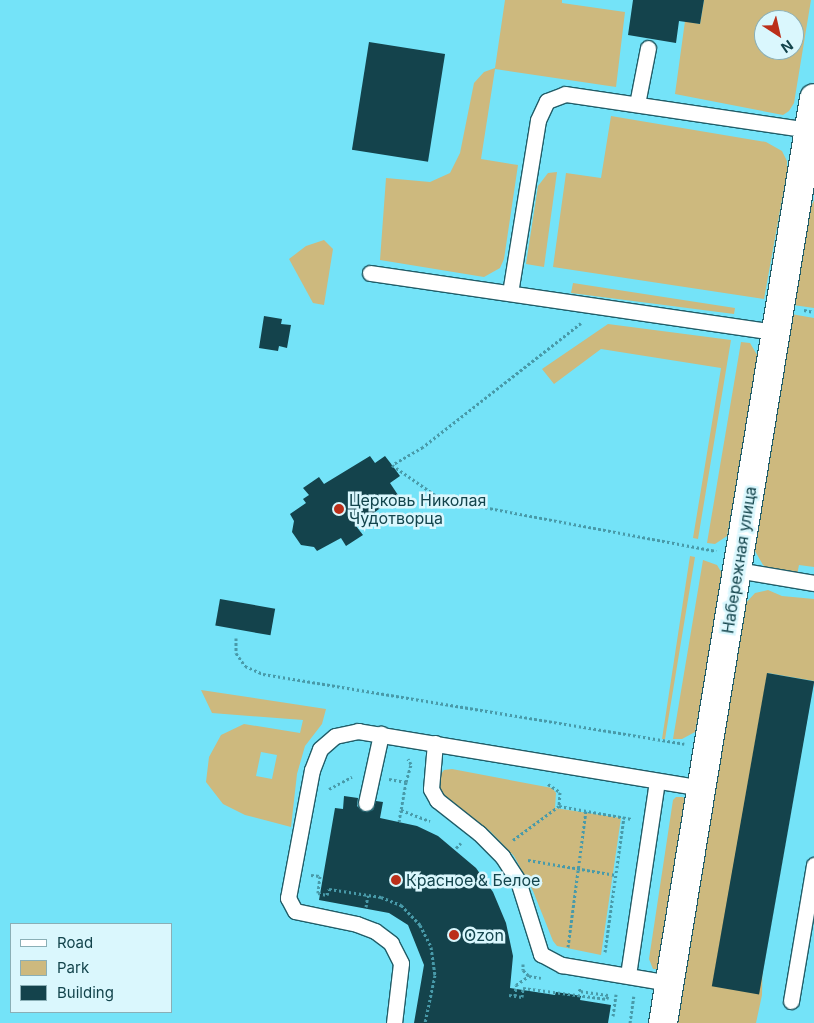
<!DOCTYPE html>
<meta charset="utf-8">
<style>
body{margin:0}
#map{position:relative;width:814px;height:1023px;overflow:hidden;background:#74e3f8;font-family:Inter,sans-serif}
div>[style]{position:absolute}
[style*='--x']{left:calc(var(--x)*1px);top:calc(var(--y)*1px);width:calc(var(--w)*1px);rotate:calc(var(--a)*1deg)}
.green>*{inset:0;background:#cdb97e}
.building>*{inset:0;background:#14434c;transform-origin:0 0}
.path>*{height:3px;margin-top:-1.5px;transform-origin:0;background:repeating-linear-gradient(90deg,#489aa9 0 2.5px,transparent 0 5px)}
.roads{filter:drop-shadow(1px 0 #215d68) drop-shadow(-1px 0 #215d68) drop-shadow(0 1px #215d68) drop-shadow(0 -1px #215d68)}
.lane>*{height:15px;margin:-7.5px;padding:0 7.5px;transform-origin:7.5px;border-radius:7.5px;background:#fff}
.street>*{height:28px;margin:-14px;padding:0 14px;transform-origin:14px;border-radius:14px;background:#fff}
.dots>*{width:14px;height:14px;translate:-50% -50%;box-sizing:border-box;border:2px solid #daf7fd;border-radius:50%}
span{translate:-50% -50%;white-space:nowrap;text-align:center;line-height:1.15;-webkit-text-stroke:5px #daf7fd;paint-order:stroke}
.poi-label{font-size:16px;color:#13444c}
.left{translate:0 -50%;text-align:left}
.street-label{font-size:16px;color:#13444c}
.legend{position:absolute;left:10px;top:923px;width:162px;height:90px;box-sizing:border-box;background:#daf7fd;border:1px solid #8aafb6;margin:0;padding:6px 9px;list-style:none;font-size:15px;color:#13444c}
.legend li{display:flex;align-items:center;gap:10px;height:25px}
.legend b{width:25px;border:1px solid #8aafb6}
.north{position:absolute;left:754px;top:10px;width:50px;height:50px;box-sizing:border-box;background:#daf7fd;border:1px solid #8aafb6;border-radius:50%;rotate:145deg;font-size:14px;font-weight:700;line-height:20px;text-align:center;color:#13444c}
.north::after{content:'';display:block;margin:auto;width:18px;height:22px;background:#bb2f1a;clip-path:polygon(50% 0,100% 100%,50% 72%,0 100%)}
</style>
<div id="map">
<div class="green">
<div style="clip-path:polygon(505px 0,562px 0,562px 3px,625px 12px,616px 87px,495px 69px,481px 159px,518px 165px,504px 259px,500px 268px,484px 277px,380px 260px,386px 178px,430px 182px,450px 173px,460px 153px,474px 83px,484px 72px,495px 68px)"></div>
<div style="clip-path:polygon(evenodd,704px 0,811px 0,794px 103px,789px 111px,783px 115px,675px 94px,685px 21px,700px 24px,704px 0,764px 20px,794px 20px,794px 50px,764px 50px,764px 20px)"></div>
<div style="clip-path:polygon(611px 116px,766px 142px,782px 151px,787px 161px,787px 172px,764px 299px,553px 267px,566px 173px,601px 178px)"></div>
<div style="clip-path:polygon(557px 172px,544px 267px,526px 264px,538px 186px,548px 173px)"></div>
<div style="clip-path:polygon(814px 200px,814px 308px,793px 305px,809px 211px)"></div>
<div style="clip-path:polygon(324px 240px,333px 249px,324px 305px,313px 303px,289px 259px,306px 246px)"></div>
<div style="clip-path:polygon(573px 283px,735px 308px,734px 314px,571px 293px)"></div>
<div style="clip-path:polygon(791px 314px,814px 318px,814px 567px,799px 565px,797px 575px,771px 571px,763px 565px,755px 551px)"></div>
<div style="clip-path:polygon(608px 324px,731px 340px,698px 539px,693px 538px,721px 368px,601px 349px,554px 384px,542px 369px)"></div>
<div style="clip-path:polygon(741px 342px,750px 343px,759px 358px,727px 536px,715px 544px,707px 543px)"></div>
<div style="clip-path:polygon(690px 556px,695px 557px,665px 739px,662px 739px)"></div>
<div style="clip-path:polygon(703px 560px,717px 565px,723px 575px,695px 732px,682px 739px,673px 739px)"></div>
<div style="clip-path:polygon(768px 590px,782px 596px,814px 599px,814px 681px,768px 673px,762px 995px,756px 1023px,678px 1023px,744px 605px,755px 593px)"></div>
<div style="clip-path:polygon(evenodd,201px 690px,326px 709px,322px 724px,305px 746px,297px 774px,291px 827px,245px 815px,223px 804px,206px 782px,209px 757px,221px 735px,244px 724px,300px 733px,303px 720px,212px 713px,201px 690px,261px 752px,277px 755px,272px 779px,256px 776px,261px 752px)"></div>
<div style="clip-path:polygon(452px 769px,552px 788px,556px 793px,555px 808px,621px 818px,601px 955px,557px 946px,553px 941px,533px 891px,514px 856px,490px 831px,448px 800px,439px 788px,438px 778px,444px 770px)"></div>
<div style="clip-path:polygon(676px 797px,683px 797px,686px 801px,660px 969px,653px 969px,649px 959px,673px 800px)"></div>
</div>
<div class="building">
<div style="clip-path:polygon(633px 0,704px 0,700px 24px,679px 21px,676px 43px,628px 35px)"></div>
<div style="left:369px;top:42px;width:77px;height:109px;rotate:9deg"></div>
<div style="clip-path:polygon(264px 316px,282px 319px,281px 324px,291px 325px,287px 348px,279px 346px,278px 351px,259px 348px)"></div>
<div style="clip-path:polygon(370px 456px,375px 463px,385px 456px,392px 465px,400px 476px,390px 483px,398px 495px,356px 526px,363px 535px,346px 546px,341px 538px,317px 551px,314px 547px,301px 545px,292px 532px,294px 521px,290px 514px,306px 503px,303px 499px,309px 495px,303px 488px,319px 477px,324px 484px)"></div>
<div style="left:220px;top:599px;width:56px;height:27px;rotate:10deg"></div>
<div style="left:767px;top:673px;width:48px;height:318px;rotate:10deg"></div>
<div style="clip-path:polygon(344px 796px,358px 798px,357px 806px,364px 812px,373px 810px,376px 801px,383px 802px,380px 818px,417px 826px,438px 836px,476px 868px,493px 892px,506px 923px,513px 956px,510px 988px,555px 995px,556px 992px,569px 994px,581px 996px,580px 1000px,611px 1005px,608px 1023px,414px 1023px,424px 965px,408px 925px,389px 913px,319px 900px,335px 808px,343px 809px)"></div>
</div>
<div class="path">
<div style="--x:804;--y:310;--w:10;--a:11"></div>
<div style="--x:581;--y:323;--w:201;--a:141.9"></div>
<div style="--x:423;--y:447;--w:36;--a:150"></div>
<div style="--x:392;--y:465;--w:60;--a:34.8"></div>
<div style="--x:441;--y:499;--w:280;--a:10.7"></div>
<div style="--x:236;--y:638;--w:15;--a:90"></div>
<div style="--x:236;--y:653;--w:16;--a:55"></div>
<div style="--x:245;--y:666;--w:20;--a:24"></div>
<div style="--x:263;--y:674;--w:427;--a:9.4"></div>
<div style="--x:389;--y:779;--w:17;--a:10"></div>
<div style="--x:406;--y:782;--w:28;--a:100"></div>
<div style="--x:401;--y:810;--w:31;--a:21"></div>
<div style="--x:406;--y:782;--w:19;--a:-74"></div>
<div style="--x:411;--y:764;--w:6;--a:-121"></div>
<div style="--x:548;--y:784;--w:14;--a:34"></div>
<div style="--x:560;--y:792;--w:14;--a:94"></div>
<div style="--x:559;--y:806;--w:74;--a:10.1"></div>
<div style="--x:329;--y:789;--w:26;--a:-28"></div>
<div style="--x:399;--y:822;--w:12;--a:-81"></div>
<div style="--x:513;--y:840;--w:57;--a:-36.5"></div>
<div style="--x:456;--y:848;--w:7;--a:-45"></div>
<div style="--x:528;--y:860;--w:89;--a:9.7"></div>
<div style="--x:311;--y:875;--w:9;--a:6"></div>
<div style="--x:320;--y:876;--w:17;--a:97"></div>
<div style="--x:318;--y:893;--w:9;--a:13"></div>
<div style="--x:327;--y:895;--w:6;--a:-72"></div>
<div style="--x:329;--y:889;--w:53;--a:8.7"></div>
<div style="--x:381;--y:897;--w:22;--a:22"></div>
<div style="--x:401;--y:905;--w:28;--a:46"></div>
<div style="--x:420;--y:925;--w:25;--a:63"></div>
<div style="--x:431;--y:947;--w:28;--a:82"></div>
<div style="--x:435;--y:975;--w:49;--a:101.8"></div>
<div style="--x:366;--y:907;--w:12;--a:-81"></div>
<div style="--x:568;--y:947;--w:137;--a:-82.5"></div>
<div style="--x:605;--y:952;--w:136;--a:-82"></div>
<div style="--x:523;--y:964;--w:6;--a:90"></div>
<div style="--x:523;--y:970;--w:8;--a:45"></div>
<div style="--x:529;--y:976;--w:12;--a:9"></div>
<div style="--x:509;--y:995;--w:13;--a:9"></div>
<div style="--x:522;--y:997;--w:9;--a:-84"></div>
<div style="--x:523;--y:988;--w:85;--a:7.5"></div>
<div style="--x:607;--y:999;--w:4;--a:-76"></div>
<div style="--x:608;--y:995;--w:29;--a:-172"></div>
<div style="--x:579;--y:991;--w:4;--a:-56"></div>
<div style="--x:515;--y:996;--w:11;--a:-85"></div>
<div style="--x:516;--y:985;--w:16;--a:-35"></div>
<div style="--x:613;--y:1016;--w:22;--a:-82"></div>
<div style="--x:630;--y:1023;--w:27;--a:-82"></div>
</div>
<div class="roads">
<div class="lane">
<div style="--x:637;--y:104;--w:57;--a:-78.9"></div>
<div style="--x:370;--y:273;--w:410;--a:8.3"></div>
<div style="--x:510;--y:293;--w:175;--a:-80.8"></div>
<div style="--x:538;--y:120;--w:21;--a:-65"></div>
<div style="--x:547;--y:101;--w:19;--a:-21"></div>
<div style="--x:565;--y:94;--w:247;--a:8.4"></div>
<div style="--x:737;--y:570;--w:78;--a:9.6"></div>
<div style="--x:435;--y:743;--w:46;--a:95"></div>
<div style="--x:431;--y:789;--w:13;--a:61"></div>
<div style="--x:437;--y:800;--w:53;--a:38.2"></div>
<div style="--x:479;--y:833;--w:33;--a:45"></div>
<div style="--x:502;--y:856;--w:30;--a:57"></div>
<div style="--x:518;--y:881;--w:77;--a:72.5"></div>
<div style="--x:541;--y:954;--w:24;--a:28"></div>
<div style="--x:562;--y:965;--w:109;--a:9.5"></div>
<div style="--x:366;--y:803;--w:71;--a:-77.7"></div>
<div style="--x:628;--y:975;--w:196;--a:-81.5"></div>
<div style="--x:791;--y:1001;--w:138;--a:-80.4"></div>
<div style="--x:394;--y:1023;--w:60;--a:-83.3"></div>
<div style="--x:401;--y:963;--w:22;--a:-117"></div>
<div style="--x:391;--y:943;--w:20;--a:-143"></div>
<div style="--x:375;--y:931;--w:19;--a:-159"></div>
<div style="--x:357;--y:924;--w:63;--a:-168.2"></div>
<div style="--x:295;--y:911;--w:15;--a:-118"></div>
<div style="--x:288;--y:898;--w:130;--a:-79.4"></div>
<div style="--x:312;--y:770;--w:22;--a:-69"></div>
<div style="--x:320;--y:749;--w:20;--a:-41"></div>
<div style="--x:335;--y:736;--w:24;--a:-12"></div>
<div style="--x:358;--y:731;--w:349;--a:9.4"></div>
</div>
<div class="street">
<div style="--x:663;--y:1023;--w:937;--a:-80.73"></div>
</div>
</div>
<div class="dots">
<div style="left:339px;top:509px;background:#bb2f1a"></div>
<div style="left:396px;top:880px;background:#bb2f1a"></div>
<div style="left:454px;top:935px;background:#bb2f1a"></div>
</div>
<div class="poi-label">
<span class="left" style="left:349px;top:509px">Церковь Николая<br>Чудотворца</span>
<span class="left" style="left:406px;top:880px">Красное &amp; Белое</span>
<span class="left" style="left:464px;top:935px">Ozon</span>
</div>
<div class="street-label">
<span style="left:739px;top:560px;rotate:-81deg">Набережная улица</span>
</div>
<ul class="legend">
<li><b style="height:6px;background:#fff"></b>Road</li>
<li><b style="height:14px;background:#cdb97e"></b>Park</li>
<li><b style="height:14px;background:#14434c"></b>Building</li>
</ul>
<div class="north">N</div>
</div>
